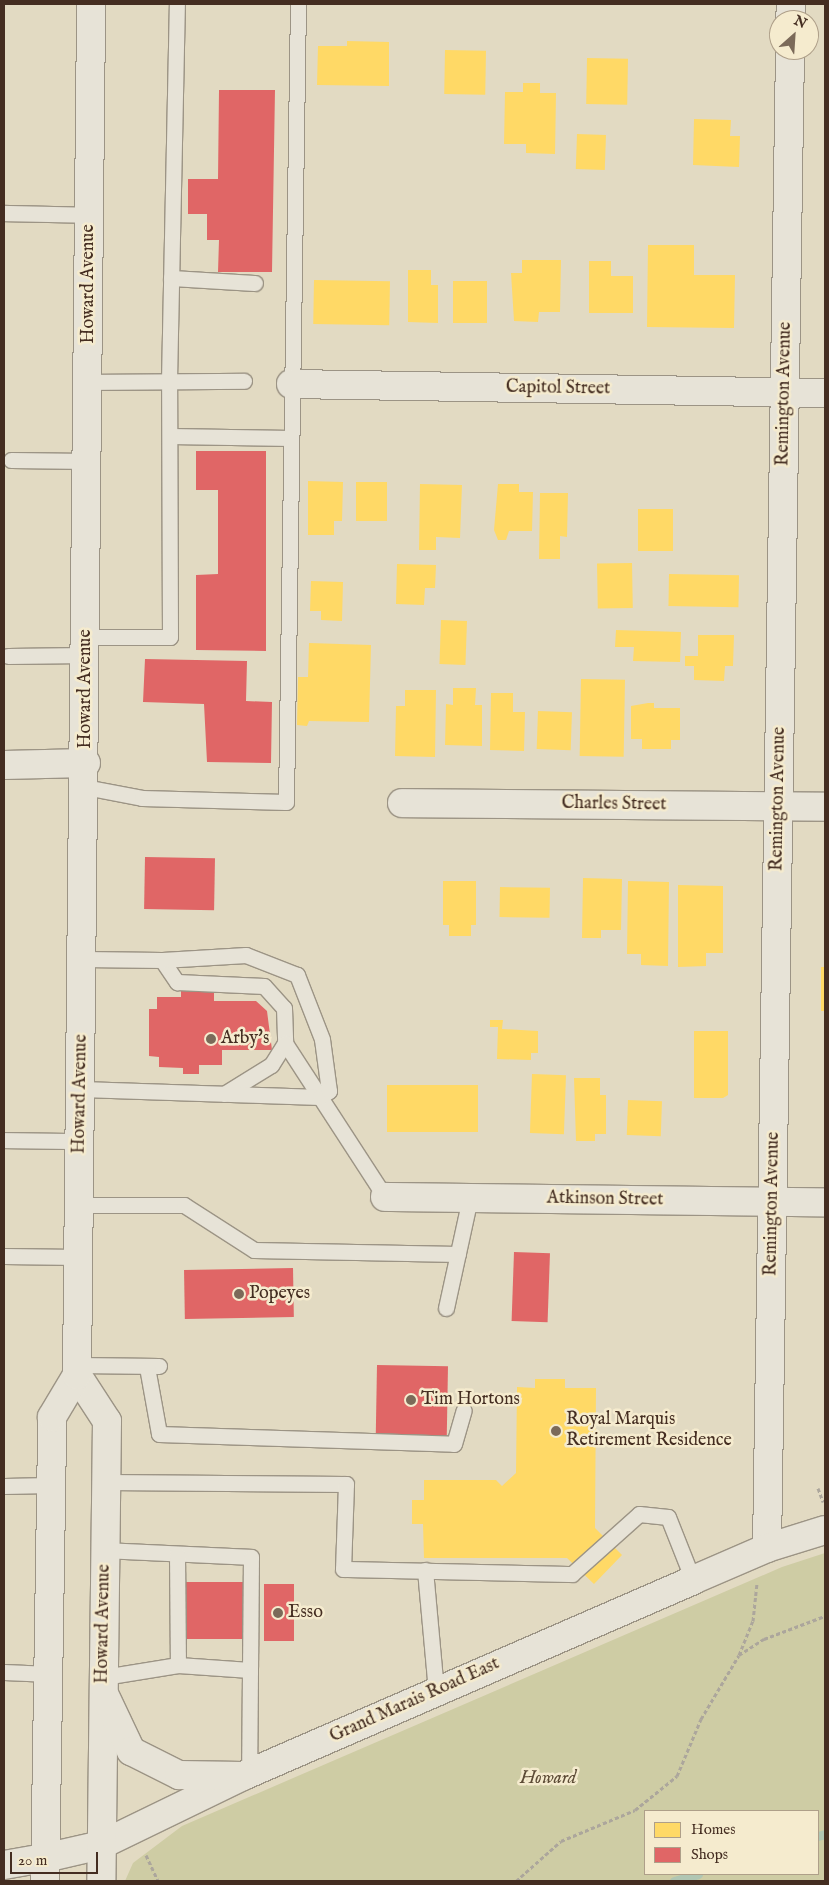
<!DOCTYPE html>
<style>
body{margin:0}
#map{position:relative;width:829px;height:1885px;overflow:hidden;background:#e2dac2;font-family:"IM FELL English",serif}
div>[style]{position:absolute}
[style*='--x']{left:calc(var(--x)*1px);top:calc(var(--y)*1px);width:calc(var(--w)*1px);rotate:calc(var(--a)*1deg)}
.green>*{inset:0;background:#cecca4}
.homes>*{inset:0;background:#ffd966;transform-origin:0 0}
.shops>*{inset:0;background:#e06666;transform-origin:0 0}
.stream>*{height:9px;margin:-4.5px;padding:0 4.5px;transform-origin:4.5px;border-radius:4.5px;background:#b0c6b3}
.path>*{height:3px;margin-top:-1.5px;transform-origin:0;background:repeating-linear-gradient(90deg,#aca69c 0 4px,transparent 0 6.5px)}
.roads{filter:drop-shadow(1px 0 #9c9485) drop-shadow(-1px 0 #9c9485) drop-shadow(0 1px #9c9485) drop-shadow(0 -1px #9c9485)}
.service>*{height:15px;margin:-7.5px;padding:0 7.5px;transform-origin:7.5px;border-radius:7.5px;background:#e7e3d7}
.minor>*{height:28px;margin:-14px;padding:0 14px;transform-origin:14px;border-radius:14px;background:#e7e3d7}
.tertiary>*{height:28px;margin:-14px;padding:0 14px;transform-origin:14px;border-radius:14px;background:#e7e3d7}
.secondary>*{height:28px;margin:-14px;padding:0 14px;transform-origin:14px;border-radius:14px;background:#e7e3d7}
.dots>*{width:14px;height:14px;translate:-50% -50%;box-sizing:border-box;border:2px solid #f5ebce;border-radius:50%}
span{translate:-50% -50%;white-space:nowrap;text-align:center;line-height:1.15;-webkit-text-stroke:5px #f5ebce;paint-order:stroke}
.street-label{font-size:18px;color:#442d21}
.poi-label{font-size:18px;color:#442d21}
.left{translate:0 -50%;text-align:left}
.park-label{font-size:18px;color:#5c4b36;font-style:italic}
.frame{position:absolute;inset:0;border:5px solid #442d21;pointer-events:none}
.legend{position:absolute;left:644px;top:1810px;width:175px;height:65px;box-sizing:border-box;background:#f5ebce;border:1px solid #ae9f89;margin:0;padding:6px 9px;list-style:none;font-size:15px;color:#442d21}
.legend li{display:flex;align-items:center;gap:10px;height:25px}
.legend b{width:25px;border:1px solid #ae9f89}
.north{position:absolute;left:769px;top:10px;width:50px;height:50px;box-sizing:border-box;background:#f5ebce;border:1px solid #ae9f89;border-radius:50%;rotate:26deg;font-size:14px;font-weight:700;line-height:20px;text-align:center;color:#442d21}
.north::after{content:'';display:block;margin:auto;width:18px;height:22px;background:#7b6a59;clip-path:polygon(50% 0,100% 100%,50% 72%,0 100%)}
.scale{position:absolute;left:10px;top:1852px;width:88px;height:22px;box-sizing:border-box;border:2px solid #442d21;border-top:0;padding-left:6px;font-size:15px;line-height:18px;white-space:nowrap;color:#442d21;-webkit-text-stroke:4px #f5ebce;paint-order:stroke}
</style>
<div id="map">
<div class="green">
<div style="clip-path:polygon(evenodd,825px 1553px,825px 1881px,125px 1881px,133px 1863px,182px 1826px,782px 1567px,825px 1553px,818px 1811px,818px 1874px,645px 1874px,645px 1811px,818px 1811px)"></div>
</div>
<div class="homes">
<div style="clip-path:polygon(347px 41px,389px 42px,389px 86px,317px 85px,318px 46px,347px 46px)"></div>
<div style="left:445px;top:50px;width:41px;height:44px;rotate:1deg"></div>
<div style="left:587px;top:58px;width:41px;height:46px;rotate:1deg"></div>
<div style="clip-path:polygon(523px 83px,540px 83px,540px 93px,556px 93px,555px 154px,526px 153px,526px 144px,504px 144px,505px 92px,523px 92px)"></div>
<div style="clip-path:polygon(694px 119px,731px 120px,730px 136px,740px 136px,739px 167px,693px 165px)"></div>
<div style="left:577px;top:134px;width:29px;height:35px;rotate:2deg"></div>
<div style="clip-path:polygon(648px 245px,694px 245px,694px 275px,735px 275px,734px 328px,647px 327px)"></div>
<div style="clip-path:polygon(522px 260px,561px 260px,560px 312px,539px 312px,538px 322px,514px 321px,511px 273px,522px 273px)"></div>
<div style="clip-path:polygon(589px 261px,611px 261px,611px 276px,633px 276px,633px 313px,589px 313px)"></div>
<div style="clip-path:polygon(408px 270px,431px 270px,431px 285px,438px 285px,438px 323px,408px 322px)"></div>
<div style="left:314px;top:280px;width:76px;height:44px;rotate:1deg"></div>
<div style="left:453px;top:281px;width:34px;height:42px"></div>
<div style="clip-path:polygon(308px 481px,343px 482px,342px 521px,334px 521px,334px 535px,308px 535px)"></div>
<div style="left:356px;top:482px;width:31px;height:39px"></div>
<div style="clip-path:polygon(420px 484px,462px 485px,460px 538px,436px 537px,436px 550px,419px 550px)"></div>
<div style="clip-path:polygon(498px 484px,519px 484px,519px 492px,533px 492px,532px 531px,509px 531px,506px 540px,498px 540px,494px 530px)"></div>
<div style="clip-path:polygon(540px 493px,568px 493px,567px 537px,560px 536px,560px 559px,539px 559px)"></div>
<div style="left:638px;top:509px;width:35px;height:42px"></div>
<div style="left:632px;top:563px;width:45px;height:35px;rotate:89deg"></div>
<div style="clip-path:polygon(397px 564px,436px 565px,435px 588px,425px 588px,424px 605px,396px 604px)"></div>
<div style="left:669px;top:574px;width:70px;height:32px;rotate:1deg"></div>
<div style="clip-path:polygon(311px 581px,343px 582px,342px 621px,321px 620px,321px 611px,310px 611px)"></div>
<div style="left:441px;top:620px;width:26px;height:44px;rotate:2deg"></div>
<div style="clip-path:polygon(616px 630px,681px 632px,680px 662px,633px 661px,634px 647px,615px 647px)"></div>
<div style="clip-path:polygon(698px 635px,734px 635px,733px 666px,725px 666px,724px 681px,694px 680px,694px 666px,685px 666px,685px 656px,698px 656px)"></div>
<div style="clip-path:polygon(309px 643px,371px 645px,369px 722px,309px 721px,307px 726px,297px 725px,298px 677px,308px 677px)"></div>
<div style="left:581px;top:679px;width:44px;height:77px;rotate:1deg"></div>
<div style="clip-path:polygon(453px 688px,476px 688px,475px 705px,482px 705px,482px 746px,445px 745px,446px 704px,453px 705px)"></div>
<div style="clip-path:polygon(405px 690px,436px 690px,435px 757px,395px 756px,396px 706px,405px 706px)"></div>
<div style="clip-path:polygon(491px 693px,513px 693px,513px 712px,525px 712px,524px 751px,490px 750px)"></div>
<div style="clip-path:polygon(648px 703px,654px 703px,654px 708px,680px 708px,680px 740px,671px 740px,671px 749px,642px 749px,642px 739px,631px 739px,631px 706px)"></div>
<div style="left:538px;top:711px;width:34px;height:38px;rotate:2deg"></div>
<div style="clip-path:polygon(583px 878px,622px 879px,621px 930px,601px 930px,601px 938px,582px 938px)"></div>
<div style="clip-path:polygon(443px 881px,476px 881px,476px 925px,471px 925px,471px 936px,449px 936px,449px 925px,443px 925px)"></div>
<div style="clip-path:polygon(628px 881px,669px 882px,668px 966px,641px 965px,641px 954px,627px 954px)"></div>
<div style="clip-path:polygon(678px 885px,723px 886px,723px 953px,706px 953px,706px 966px,678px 967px)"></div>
<div style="left:500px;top:887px;width:50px;height:30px;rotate:1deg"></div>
<div style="left:821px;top:967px;width:4px;height:44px"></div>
<div style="clip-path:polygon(490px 1020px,503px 1020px,502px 1029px,538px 1031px,538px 1053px,531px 1053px,531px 1060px,497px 1059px,498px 1027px,490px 1027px)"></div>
<div style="clip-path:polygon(694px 1031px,728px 1031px,728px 1095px,723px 1098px,694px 1098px)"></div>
<div style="left:532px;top:1074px;width:34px;height:59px;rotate:2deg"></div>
<div style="clip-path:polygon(574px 1078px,600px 1078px,600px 1095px,606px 1095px,606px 1134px,595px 1134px,595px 1141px,576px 1141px)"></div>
<div style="left:387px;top:1085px;width:91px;height:47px"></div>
<div style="left:628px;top:1100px;width:34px;height:35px;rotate:2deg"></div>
<div style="clip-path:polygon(535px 1379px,565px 1379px,565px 1388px,596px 1388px,595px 1528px,622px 1555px,594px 1584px,567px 1558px,424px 1558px,423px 1524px,412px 1524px,412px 1500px,424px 1500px,424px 1480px,496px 1480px,502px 1486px,516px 1473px,517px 1387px,535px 1388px)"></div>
</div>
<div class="shops">
<div style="clip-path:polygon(219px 90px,275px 90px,272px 272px,218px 272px,219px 240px,207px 240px,207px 214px,188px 214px,188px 179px,218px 179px)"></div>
<div style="clip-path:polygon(196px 451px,266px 451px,266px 651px,196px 650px,196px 575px,218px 574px,218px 490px,196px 490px)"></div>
<div style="clip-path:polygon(145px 659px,247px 661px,246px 701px,272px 702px,271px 763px,207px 762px,204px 704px,143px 702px)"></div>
<div style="left:145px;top:857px;width:70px;height:52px;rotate:1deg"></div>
<div style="clip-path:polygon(181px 990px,214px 990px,214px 1001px,256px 1001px,267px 1011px,272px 1050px,222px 1050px,222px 1065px,199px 1065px,199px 1074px,183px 1074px,183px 1068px,159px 1067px,159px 1057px,149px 1056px,149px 1009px,157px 1009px,157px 997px,181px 997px)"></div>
<div style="left:514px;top:1252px;width:36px;height:69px;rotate:2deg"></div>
<div style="left:293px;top:1268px;width:49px;height:109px;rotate:89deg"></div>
<div style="left:377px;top:1365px;width:71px;height:70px;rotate:1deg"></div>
<div style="left:173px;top:1582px;width:81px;height:57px"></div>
<div style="left:264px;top:1584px;width:30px;height:57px"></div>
</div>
<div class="stream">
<div style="--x:818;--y:1836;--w:7;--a:-16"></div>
<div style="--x:674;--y:1881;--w:25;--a:-16"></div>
</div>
<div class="path">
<div style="--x:818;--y:1488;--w:15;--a:70"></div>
<div style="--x:739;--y:1655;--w:37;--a:-68"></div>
<div style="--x:753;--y:1621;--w:37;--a:-84"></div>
<div style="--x:146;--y:1855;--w:29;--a:65"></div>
<div style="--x:516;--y:1881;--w:60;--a:-41.6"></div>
<div style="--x:561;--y:1841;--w:80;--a:-22.7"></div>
<div style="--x:635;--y:1810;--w:54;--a:-39"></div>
<div style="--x:677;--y:1776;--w:62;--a:-67.2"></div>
<div style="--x:701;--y:1719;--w:74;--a:-59.3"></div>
<div style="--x:739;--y:1655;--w:30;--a:-33"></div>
<div style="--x:764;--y:1639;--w:65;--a:-20.7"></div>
</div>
<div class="roads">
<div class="service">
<div style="--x:4;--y:213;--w:86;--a:1.3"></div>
<div style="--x:171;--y:278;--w:84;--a:3.4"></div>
<div style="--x:88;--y:382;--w:156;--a:-0.4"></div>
<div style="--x:170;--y:436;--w:121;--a:0.9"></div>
<div style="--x:11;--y:460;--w:77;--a:0.7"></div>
<div style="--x:86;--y:637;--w:84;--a:0"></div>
<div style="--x:170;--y:637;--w:256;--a:-90.2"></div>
<div style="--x:169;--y:381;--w:377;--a:-88.8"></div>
<div style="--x:8;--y:656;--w:78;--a:-0.7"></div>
<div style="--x:85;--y:787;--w:58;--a:10.9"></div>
<div style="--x:142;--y:798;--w:144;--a:1.6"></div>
<div style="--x:286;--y:802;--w:798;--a:-89.14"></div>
<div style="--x:162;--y:960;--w:27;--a:56"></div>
<div style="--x:177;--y:982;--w:87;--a:2.6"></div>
<div style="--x:264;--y:986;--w:30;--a:48"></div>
<div style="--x:284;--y:1008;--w:35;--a:88"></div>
<div style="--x:285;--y:1043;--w:26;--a:122"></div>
<div style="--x:271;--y:1065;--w:55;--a:148.3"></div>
<div style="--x:285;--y:1043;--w:184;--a:57"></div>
<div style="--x:81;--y:1089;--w:239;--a:1.9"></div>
<div style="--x:320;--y:1097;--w:11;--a:-34"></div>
<div style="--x:329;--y:1091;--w:52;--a:-97.7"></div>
<div style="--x:322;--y:1039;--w:69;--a:-111.3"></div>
<div style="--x:297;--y:975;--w:55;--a:-158.6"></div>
<div style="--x:246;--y:955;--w:84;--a:176.6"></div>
<div style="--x:162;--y:960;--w:79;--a:-179.3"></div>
<div style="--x:4;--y:1140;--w:76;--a:0.8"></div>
<div style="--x:79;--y:1205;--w:105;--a:0"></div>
<div style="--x:184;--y:1205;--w:83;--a:32.7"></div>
<div style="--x:254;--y:1250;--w:204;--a:1.1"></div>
<div style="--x:4;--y:1256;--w:74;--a:0.8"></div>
<div style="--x:446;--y:1308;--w:113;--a:-77.7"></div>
<div style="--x:77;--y:1365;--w:82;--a:0.7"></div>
<div style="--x:147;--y:1367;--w:68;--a:79.8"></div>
<div style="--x:159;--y:1434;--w:295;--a:1.9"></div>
<div style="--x:454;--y:1444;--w:35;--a:-74"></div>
<div style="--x:106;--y:1482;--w:240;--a:0.5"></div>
<div style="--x:346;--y:1484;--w:85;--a:92"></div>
<div style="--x:343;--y:1569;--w:229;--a:1.3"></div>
<div style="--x:572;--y:1574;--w:90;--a:-41.8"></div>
<div style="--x:639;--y:1514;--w:29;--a:6"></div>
<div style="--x:668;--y:1517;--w:68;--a:68.4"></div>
<div style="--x:4;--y:1486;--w:46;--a:-1.2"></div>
<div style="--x:105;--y:1550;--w:146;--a:2.7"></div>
<div style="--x:251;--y:1557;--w:217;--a:90.5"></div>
<div style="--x:177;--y:1554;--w:111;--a:89.5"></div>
<div style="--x:425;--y:1570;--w:122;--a:84.8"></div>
<div style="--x:4;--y:1672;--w:46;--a:2.5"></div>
<div style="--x:104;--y:1677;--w:75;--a:-9.2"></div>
<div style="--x:178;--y:1665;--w:72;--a:4"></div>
</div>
<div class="minor">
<div style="--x:790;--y:20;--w:16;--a:-86"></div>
<div style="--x:291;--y:384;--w:534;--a:0.97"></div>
<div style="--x:4;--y:765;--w:82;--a:-1.4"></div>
<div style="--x:402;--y:803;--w:423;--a:0.5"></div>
<div style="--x:385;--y:1197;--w:440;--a:0.7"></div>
<div style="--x:767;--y:1548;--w:1498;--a:-89.12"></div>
<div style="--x:4;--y:1865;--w:46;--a:-10.1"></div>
</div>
<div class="tertiary">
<div style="--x:49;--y:1857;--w:53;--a:-13"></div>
<div style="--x:101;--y:1845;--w:158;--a:-25.9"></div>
<div style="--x:243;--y:1776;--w:491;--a:-23.5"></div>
<div style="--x:693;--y:1580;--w:81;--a:-23.4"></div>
<div style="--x:767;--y:1548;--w:61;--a:-17.2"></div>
</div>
<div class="secondary">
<div style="--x:77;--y:1375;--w:55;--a:56.9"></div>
<div style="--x:107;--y:1421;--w:460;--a:90.7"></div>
<div style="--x:106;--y:1698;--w:59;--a:64.7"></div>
<div style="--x:131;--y:1751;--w:54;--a:26.6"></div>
<div style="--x:179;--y:1775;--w:64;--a:0.9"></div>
<div style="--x:45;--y:1881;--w:464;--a:-89.1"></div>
<div style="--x:52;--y:1417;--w:49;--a:-59.2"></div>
<div style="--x:77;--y:1375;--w:1371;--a:-89.41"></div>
</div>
</div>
<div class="dots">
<div style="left:211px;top:1039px;background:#7b6a59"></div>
<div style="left:239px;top:1294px;background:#7b6a59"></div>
<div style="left:411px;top:1400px;background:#7b6a59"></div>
<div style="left:556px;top:1431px;background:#7b6a59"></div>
<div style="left:278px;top:1613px;background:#7b6a59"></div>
</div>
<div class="street-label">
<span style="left:89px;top:284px;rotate:-90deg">Howard Avenue</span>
<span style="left:558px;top:389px;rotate:1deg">Capitol Street</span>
<span style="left:785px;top:394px;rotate:-89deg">Remington Avenue</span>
<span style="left:86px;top:689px;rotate:-90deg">Howard Avenue</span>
<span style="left:779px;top:799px;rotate:-89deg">Remington Avenue</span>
<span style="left:614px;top:805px;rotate:1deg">Charles Street</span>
<span style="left:81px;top:1094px;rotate:-89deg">Howard Avenue</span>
<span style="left:605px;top:1200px;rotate:1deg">Atkinson Street</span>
<span style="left:773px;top:1204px;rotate:-89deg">Remington Avenue</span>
<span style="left:104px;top:1624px;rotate:-89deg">Howard Avenue</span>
<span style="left:415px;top:1701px;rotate:-24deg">Grand Marais Road East</span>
</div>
<div class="poi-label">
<span class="left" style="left:221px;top:1039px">Arby's</span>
<span class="left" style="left:249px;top:1294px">Popeyes</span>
<span class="left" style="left:421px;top:1400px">Tim Hortons</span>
<span class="left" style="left:566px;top:1431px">Royal Marquis<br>Retirement Residence</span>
<span class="left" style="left:288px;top:1613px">Esso</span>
</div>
<div class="park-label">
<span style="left:548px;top:1779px">Howard</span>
</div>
<div class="frame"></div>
<ul class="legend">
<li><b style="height:14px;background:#ffd966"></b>Homes</li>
<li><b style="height:14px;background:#e06666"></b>Shops</li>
</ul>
<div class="north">N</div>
<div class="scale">20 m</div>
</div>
